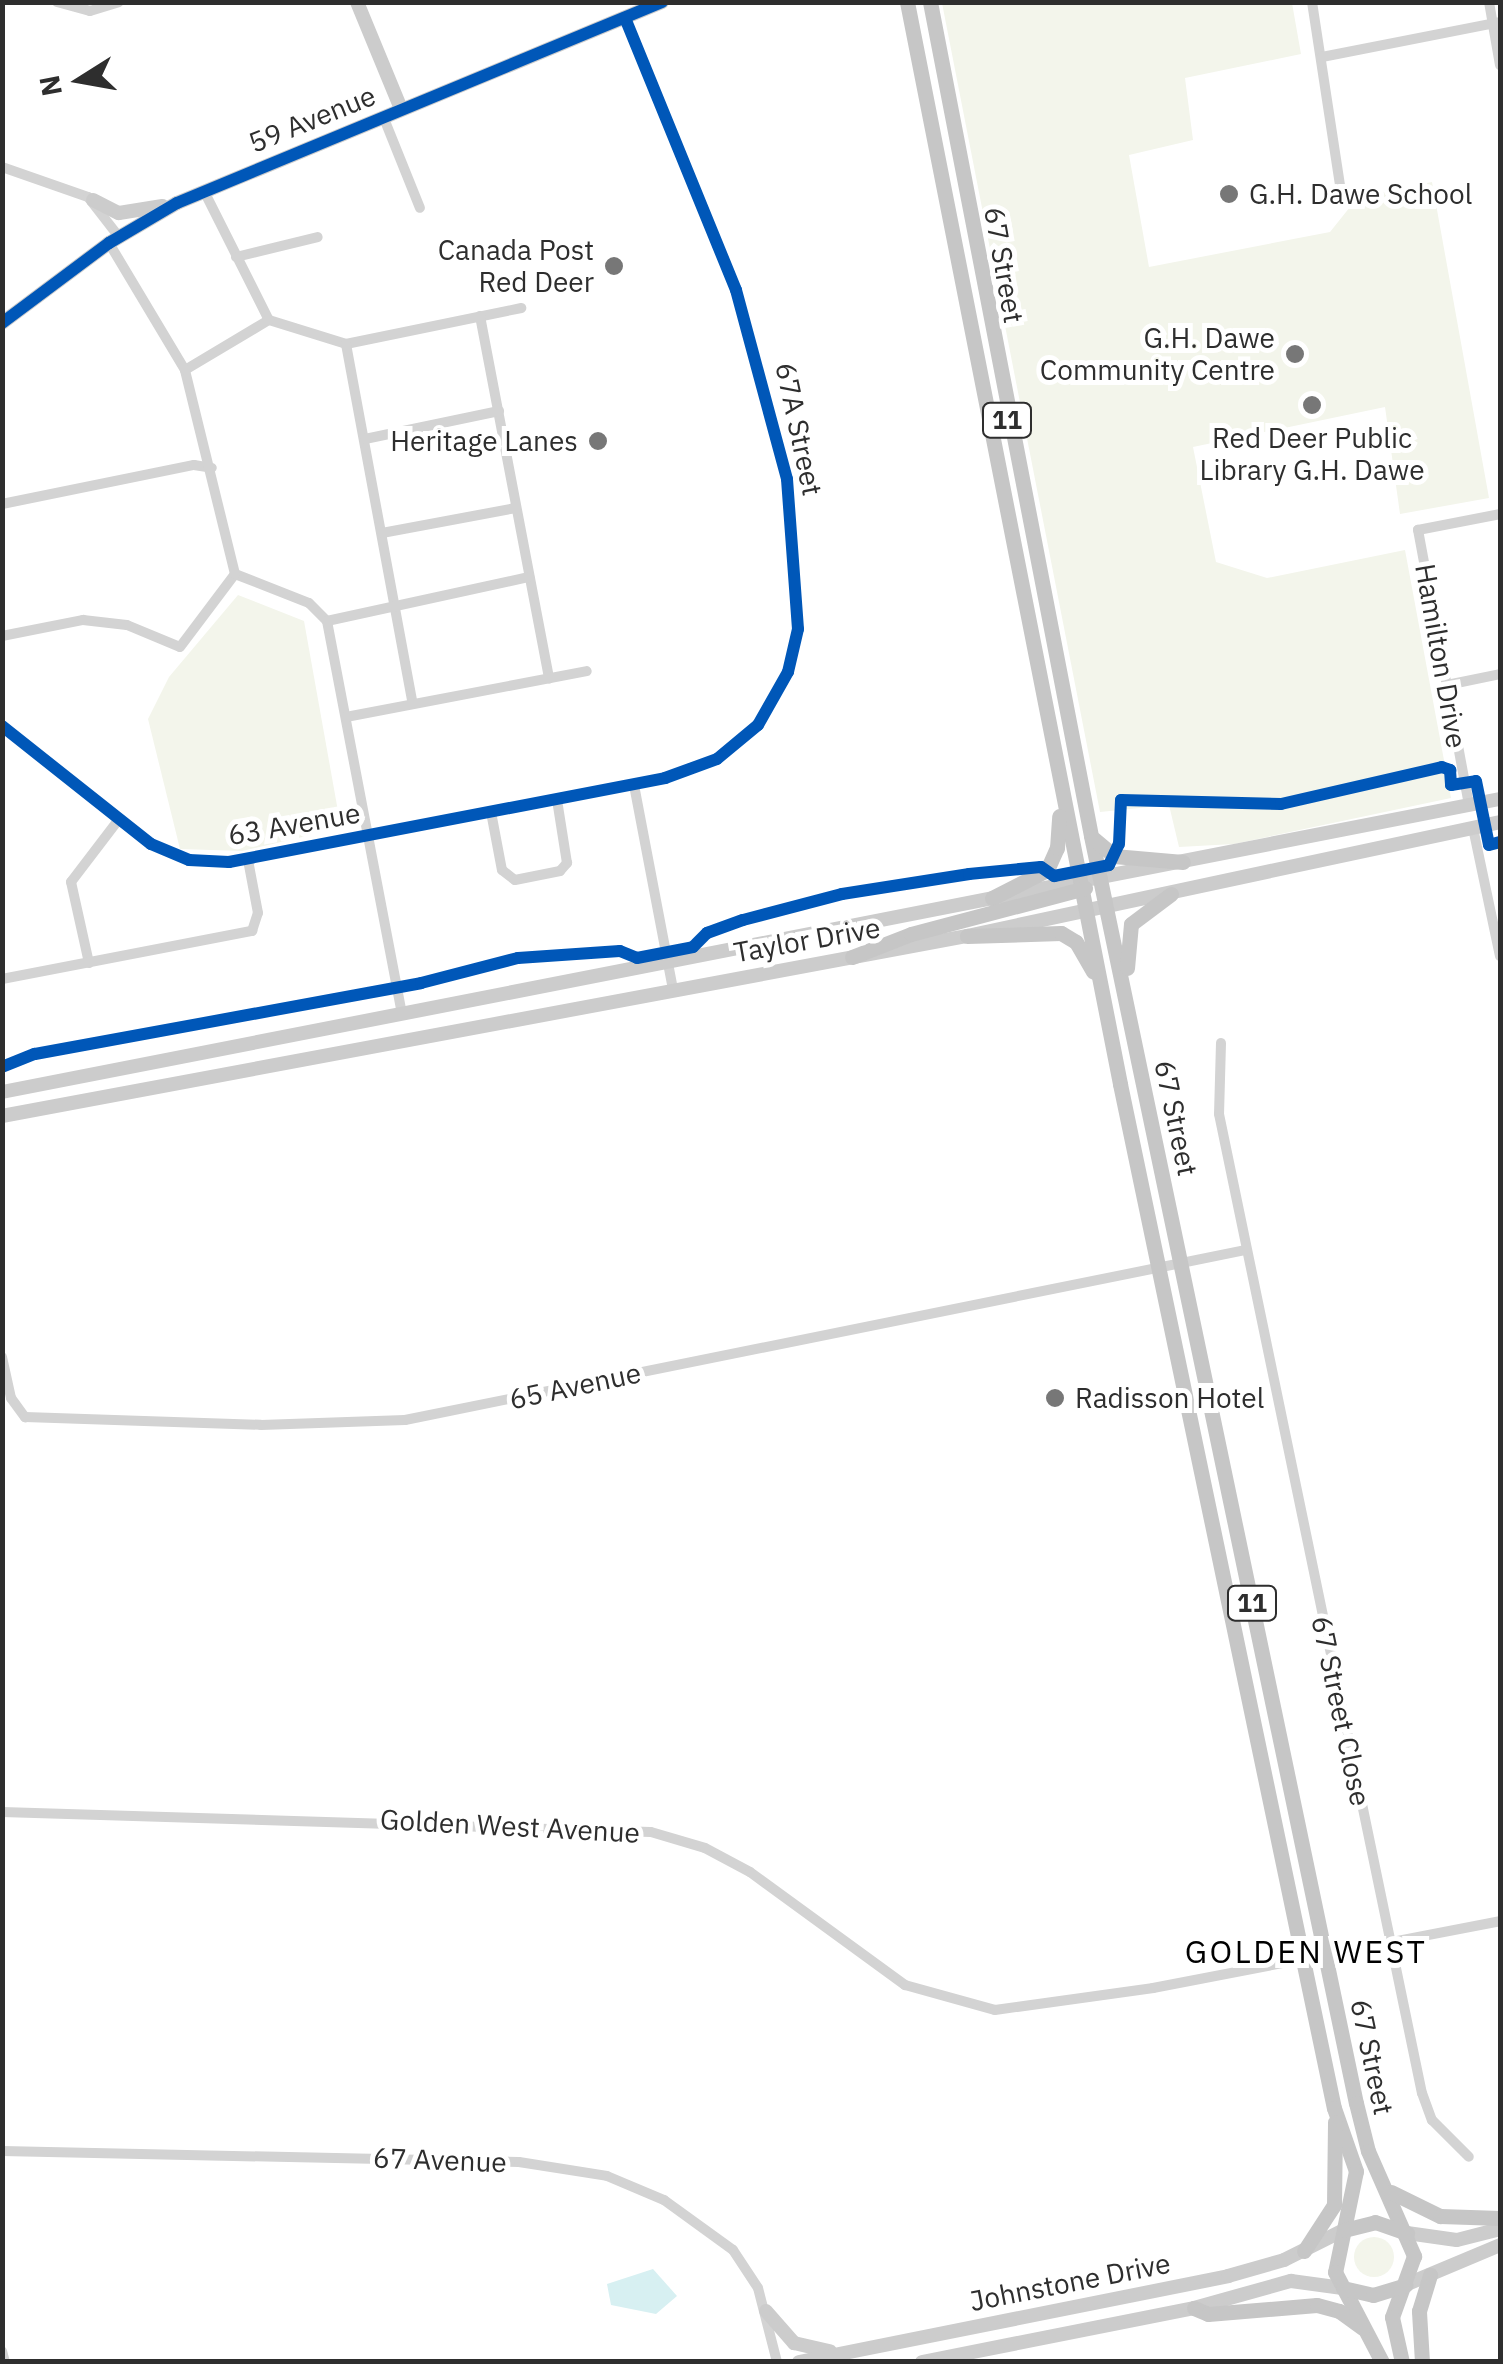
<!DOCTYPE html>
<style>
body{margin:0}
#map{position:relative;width:1503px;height:2364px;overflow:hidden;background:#fff;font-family:"IBM Plex Sans",sans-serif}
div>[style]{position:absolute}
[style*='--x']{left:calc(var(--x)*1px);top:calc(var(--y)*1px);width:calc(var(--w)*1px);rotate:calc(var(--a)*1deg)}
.green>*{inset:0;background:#f3f5eb}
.round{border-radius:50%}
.water>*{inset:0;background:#d7f0f2}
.street>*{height:10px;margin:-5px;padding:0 5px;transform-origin:5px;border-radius:5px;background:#d3d3d3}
.secondary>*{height:14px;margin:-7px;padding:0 7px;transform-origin:7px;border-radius:7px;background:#ccc}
.primary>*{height:15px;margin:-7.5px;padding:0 7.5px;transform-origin:7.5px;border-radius:7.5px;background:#c6c6c6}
.cycleway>*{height:12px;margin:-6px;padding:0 6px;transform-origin:6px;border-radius:6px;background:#0057b8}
.dots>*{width:28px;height:28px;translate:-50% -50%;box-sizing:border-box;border:5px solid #fff;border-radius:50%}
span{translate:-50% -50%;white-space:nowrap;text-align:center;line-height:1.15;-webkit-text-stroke:10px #fff;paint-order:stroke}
.shield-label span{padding:2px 8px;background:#fff;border:2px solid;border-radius:8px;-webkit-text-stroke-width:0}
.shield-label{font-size:25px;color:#2e2e2e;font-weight:700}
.street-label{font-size:28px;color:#2e2e2e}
.poi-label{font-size:28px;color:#2e2e2e}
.left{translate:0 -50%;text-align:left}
.right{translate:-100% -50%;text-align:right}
.quarter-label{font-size:32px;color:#000;letter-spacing:2.5px}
.frame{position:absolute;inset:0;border:5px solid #2e2e2e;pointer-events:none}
.north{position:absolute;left:30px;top:30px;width:100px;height:100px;-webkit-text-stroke:8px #fff;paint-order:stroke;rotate:259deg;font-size:28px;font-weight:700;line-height:40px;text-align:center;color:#2e2e2e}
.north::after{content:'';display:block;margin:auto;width:35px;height:45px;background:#2e2e2e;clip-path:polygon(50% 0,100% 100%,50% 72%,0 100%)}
</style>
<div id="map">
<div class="green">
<div style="clip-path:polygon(942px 3px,1292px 3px,1301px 54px,1185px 78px,1193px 140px,1129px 155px,1149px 267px,1330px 232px,1358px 197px,1432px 182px,1489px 498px,1400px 514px,1385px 407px,1193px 447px,1216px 562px,1267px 578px,1405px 550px,1451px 798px,1234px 844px,1179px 847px,1169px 805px,1100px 812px)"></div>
<div style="clip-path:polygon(238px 595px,304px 621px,341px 828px,242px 851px,180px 849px,148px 719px,169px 677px)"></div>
<div class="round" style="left:1354px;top:2237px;width:40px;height:40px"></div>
</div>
<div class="water">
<div style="clip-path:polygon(653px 2269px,677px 2296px,656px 2314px,611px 2305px,607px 2284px)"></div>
</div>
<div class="street">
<div style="--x:57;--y:2;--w:34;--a:15"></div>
<div style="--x:90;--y:11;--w:30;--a:-17"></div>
<div style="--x:1312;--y:2;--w:204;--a:81.3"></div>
<div style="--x:1489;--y:2;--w:64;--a:80.1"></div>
<div style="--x:1322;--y:57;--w:181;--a:-11.1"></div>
<div style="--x:383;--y:116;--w:99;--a:68.1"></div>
<div style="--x:2;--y:167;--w:91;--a:19.2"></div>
<div style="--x:88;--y:197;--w:51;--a:52.2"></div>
<div style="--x:204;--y:191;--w:144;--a:63.3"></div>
<div style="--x:269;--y:320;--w:81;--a:17.3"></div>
<div style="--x:346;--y:344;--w:179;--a:-11.6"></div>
<div style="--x:236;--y:257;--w:84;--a:-13.7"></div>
<div style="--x:480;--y:316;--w:369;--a:79.2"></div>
<div style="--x:346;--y:344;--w:366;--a:79.5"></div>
<div style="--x:185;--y:370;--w:98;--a:-30.8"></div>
<div style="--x:365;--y:439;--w:137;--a:-11.8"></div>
<div style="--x:2;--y:504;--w:196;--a:-11.5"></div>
<div style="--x:194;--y:465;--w:18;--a:9"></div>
<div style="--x:382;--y:533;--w:136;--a:-10.6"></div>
<div style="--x:235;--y:574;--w:79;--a:21.4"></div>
<div style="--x:309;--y:603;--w:25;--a:45"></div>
<div style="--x:327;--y:621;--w:400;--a:79.2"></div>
<div style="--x:327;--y:621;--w:207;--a:-12.3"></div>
<div style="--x:2;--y:636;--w:83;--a:-11.2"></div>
<div style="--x:83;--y:620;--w:44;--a:6.5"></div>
<div style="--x:127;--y:625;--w:57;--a:22.5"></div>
<div style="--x:180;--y:647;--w:91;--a:-53"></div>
<div style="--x:235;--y:574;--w:210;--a:-103.8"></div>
<div style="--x:185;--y:370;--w:148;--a:-120.9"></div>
<div style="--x:1447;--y:685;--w:54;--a:-11.7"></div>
<div style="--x:346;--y:717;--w:245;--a:-10.8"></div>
<div style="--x:2;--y:726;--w:190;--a:38.4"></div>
<div style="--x:151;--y:844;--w:41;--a:22.8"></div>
<div style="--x:189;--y:860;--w:40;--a:2.9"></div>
<div style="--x:229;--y:862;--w:444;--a:-10.9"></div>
<div style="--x:665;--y:778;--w:55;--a:-20.1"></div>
<div style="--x:717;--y:759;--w:53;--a:-39.7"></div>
<div style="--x:758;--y:725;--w:61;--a:-60.5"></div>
<div style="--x:788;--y:672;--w:44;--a:-76.9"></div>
<div style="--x:798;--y:629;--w:150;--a:-94.2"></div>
<div style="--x:787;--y:479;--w:196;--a:-105.1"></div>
<div style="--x:736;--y:290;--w:294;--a:-112.2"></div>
<div style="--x:634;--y:785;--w:209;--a:79.2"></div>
<div style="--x:1469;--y:805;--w:280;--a:-100.5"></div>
<div style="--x:1418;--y:530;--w:84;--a:-11"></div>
<div style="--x:491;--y:812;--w:59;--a:79.3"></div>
<div style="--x:502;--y:870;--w:16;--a:38"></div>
<div style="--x:515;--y:880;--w:46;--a:-11.3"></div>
<div style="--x:560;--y:871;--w:11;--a:-49"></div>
<div style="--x:567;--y:863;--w:64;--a:-99"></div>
<div style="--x:1473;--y:828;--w:131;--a:78.1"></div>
<div style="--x:89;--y:963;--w:83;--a:-102.5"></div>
<div style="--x:71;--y:882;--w:79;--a:-52.7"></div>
<div style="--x:2;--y:979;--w:255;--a:-10.9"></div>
<div style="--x:252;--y:931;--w:19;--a:-72"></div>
<div style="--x:258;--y:913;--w:54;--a:-100.7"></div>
<div style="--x:1221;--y:1043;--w:71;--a:91.6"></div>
<div style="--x:1219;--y:1114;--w:1000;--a:78.29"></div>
<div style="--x:1422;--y:2093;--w:29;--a:70"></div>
<div style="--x:1432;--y:2120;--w:52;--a:45"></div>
<div style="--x:2;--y:1357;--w:42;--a:77.6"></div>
<div style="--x:11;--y:1398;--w:24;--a:54"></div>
<div style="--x:25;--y:1417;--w:236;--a:1.9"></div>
<div style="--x:261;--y:1425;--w:144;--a:-2"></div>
<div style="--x:405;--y:1420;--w:858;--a:-11.43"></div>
<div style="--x:2;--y:1812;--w:649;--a:1.77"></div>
<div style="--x:651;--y:1832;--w:56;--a:16.5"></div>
<div style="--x:705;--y:1848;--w:51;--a:28.1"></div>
<div style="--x:750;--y:1872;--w:192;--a:36.1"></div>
<div style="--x:905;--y:1985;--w:93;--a:15.5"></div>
<div style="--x:995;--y:2010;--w:160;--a:-7.9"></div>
<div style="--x:1153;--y:1988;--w:353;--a:-10.9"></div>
<div style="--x:2;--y:2151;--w:517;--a:1.22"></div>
<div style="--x:519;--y:2162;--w:89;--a:9"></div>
<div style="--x:607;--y:2176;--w:62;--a:22.8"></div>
<div style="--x:664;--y:2200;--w:85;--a:35.9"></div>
<div style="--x:733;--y:2250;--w:45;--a:56.7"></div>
<div style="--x:758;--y:2288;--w:76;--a:75.6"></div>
<div style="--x:2;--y:2351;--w:11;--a:75"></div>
</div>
<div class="secondary">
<div style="--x:357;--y:2;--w:116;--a:67.6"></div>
<div style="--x:93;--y:200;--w:29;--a:27"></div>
<div style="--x:119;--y:213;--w:44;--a:-9.2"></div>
<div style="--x:2;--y:323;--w:134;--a:-36.8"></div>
<div style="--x:109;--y:243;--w:79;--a:-30.5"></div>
<div style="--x:177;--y:203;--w:525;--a:-22.51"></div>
<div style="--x:2;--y:1092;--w:1526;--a:-11.07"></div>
<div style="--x:2;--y:1116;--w:982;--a:-10.57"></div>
<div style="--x:967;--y:936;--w:545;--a:-12.07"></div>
<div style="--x:1407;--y:2233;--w:50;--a:8"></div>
<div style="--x:1457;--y:2240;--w:44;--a:-14.3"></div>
<div style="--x:1405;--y:2285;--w:103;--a:-22.8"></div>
<div style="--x:766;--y:2311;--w:43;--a:48.8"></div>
<div style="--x:794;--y:2343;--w:37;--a:13"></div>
<div style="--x:799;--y:2362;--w:438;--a:-11.3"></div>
<div style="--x:1228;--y:2276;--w:58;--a:-15.9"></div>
<div style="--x:1284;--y:2260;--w:67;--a:-26.6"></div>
<div style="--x:922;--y:2362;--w:277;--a:-11.2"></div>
<div style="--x:1194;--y:2308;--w:101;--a:-15.6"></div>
<div style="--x:1291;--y:2281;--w:52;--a:7.7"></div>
</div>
<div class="primary">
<div style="--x:907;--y:2;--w:1103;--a:78.86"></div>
<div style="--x:1120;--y:1084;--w:1046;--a:78.2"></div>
<div style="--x:1334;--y:2108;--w:67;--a:70.8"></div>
<div style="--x:1356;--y:2171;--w:103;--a:101.7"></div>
<div style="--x:1335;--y:2272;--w:102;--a:62.4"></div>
<div style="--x:930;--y:2;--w:849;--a:79.07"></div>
<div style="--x:1091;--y:836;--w:1294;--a:78.19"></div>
<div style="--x:1356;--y:2103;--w:49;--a:76"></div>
<div style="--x:1368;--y:2151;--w:115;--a:66.3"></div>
<div style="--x:1414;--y:2256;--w:65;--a:109.8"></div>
<div style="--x:1392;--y:2317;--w:46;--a:77.5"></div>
<div style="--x:1094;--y:839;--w:26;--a:40"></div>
<div style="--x:1114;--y:856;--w:69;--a:5"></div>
<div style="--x:992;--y:898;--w:62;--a:-27"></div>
<div style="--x:1047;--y:870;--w:24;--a:-66"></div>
<div style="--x:1057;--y:848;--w:32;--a:-86"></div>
<div style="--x:967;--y:936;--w:94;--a:-1.8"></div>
<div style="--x:1061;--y:933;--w:17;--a:31"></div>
<div style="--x:1076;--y:942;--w:34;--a:60"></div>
<div style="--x:852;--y:957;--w:63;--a:-21.3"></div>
<div style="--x:911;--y:934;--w:180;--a:-14.8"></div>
<div style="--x:1127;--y:968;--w:44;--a:-84.8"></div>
<div style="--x:1131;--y:924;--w:50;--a:-36.9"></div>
<div style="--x:1391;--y:2192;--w:55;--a:26.1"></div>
<div style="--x:1440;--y:2216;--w:60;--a:1.9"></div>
<div style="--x:1344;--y:2230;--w:32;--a:-14"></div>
<div style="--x:1375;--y:2222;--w:34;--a:19"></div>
<div style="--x:1304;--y:2251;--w:55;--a:-56.9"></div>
<div style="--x:1334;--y:2205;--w:83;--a:-89.3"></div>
<div style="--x:1343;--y:2288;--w:31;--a:13"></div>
<div style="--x:1373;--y:2295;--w:34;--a:-17"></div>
<div style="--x:1194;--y:2308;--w:15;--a:23"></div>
<div style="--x:1208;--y:2314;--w:109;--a:-4.7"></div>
<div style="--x:1317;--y:2305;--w:23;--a:15"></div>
<div style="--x:1339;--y:2311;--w:29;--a:36"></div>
<div style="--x:1422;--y:2362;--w:51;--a:-93.4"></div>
<div style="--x:1419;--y:2311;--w:38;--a:-73"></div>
</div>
<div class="cycleway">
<div style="--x:2;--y:323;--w:134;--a:-36.8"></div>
<div style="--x:109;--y:243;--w:79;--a:-30.5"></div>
<div style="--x:177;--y:203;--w:525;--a:-22.51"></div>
<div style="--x:2;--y:726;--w:190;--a:38.4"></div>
<div style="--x:151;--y:844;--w:41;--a:22.8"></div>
<div style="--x:189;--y:860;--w:40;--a:2.9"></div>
<div style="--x:229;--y:862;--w:444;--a:-10.9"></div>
<div style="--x:665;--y:778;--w:55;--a:-20.1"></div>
<div style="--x:717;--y:759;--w:53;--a:-39.7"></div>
<div style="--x:758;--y:725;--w:61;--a:-60.5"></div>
<div style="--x:788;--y:672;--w:44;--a:-76.9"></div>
<div style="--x:798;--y:629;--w:150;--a:-94.2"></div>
<div style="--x:787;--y:479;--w:196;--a:-105.1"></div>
<div style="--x:736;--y:290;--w:294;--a:-112.2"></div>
<div style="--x:2;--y:1067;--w:35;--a:-22"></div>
<div style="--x:35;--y:1054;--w:392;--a:-10.4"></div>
<div style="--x:421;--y:983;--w:100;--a:-14.5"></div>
<div style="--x:518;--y:958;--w:102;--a:-3.9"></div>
<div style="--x:620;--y:951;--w:18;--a:22"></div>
<div style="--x:637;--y:958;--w:57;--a:-11.1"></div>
<div style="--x:693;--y:947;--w:20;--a:-45"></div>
<div style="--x:707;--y:933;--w:38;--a:-20"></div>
<div style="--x:743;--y:920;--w:102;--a:-14.7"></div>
<div style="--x:842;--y:894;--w:129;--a:-8.9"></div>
<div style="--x:969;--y:874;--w:72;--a:-5.6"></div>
<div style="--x:1041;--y:867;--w:16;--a:35"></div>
<div style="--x:1054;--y:876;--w:56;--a:-11.3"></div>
<div style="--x:1109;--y:865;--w:23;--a:-65"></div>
<div style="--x:1119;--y:844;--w:44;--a:-87.4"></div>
<div style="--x:1121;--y:800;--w:160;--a:1.4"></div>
<div style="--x:1281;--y:804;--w:165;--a:-12.9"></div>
<div style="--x:1442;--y:767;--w:9;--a:21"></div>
<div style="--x:1450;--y:770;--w:15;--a:86"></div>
<div style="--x:1451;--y:785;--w:25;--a:-9"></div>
<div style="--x:1476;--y:781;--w:65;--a:78.5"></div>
<div style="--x:1489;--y:845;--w:11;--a:-15"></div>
</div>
<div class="dots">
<div style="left:1229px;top:194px;background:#777"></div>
<div style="left:614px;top:266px;background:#777"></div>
<div style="left:1295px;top:354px;background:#777"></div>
<div style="left:1312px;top:405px;background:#777"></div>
<div style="left:598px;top:441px;background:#777"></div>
<div style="left:1055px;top:1398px;background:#777"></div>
</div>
<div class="shield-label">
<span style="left:1007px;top:420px">11</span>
<span style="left:1252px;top:1603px">11</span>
</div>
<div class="street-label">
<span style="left:312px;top:119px;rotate:-22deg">59 Avenue</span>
<span style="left:1004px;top:265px;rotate:80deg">67 Street</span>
<span style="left:799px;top:429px;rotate:78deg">67A Street</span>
<span style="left:1441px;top:656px;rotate:80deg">Hamilton Drive</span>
<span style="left:294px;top:824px;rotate:-10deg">63 Avenue</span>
<span style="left:807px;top:940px;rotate:-10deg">Taylor Drive</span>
<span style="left:1176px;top:1118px;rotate:78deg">67 Street</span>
<span style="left:575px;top:1386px;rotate:-12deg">65 Avenue</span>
<span style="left:1341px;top:1711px;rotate:78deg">67 Street Close</span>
<span style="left:510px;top:1826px;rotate:3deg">Golden West Avenue</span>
<span style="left:1372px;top:2057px;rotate:78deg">67 Street</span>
<span style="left:440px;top:2160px;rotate:2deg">67 Avenue</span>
<span style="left:1070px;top:2282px;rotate:-11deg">Johnstone Drive</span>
</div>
<div class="poi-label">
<span class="left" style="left:1249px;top:194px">G.H. Dawe School</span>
<span class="right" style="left:594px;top:266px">Canada Post<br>Red Deer</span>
<span class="right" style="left:1275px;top:354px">G.H. Dawe<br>Community Centre</span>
<span style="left:1312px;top:454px">Red Deer Public<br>Library G.H. Dawe</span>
<span class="right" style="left:578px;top:441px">Heritage Lanes</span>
<span class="left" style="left:1075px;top:1398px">Radisson Hotel</span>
</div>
<div class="quarter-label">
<span style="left:1306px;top:1951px">GOLDEN WEST</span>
</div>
<div class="frame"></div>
<div class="north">N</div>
</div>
